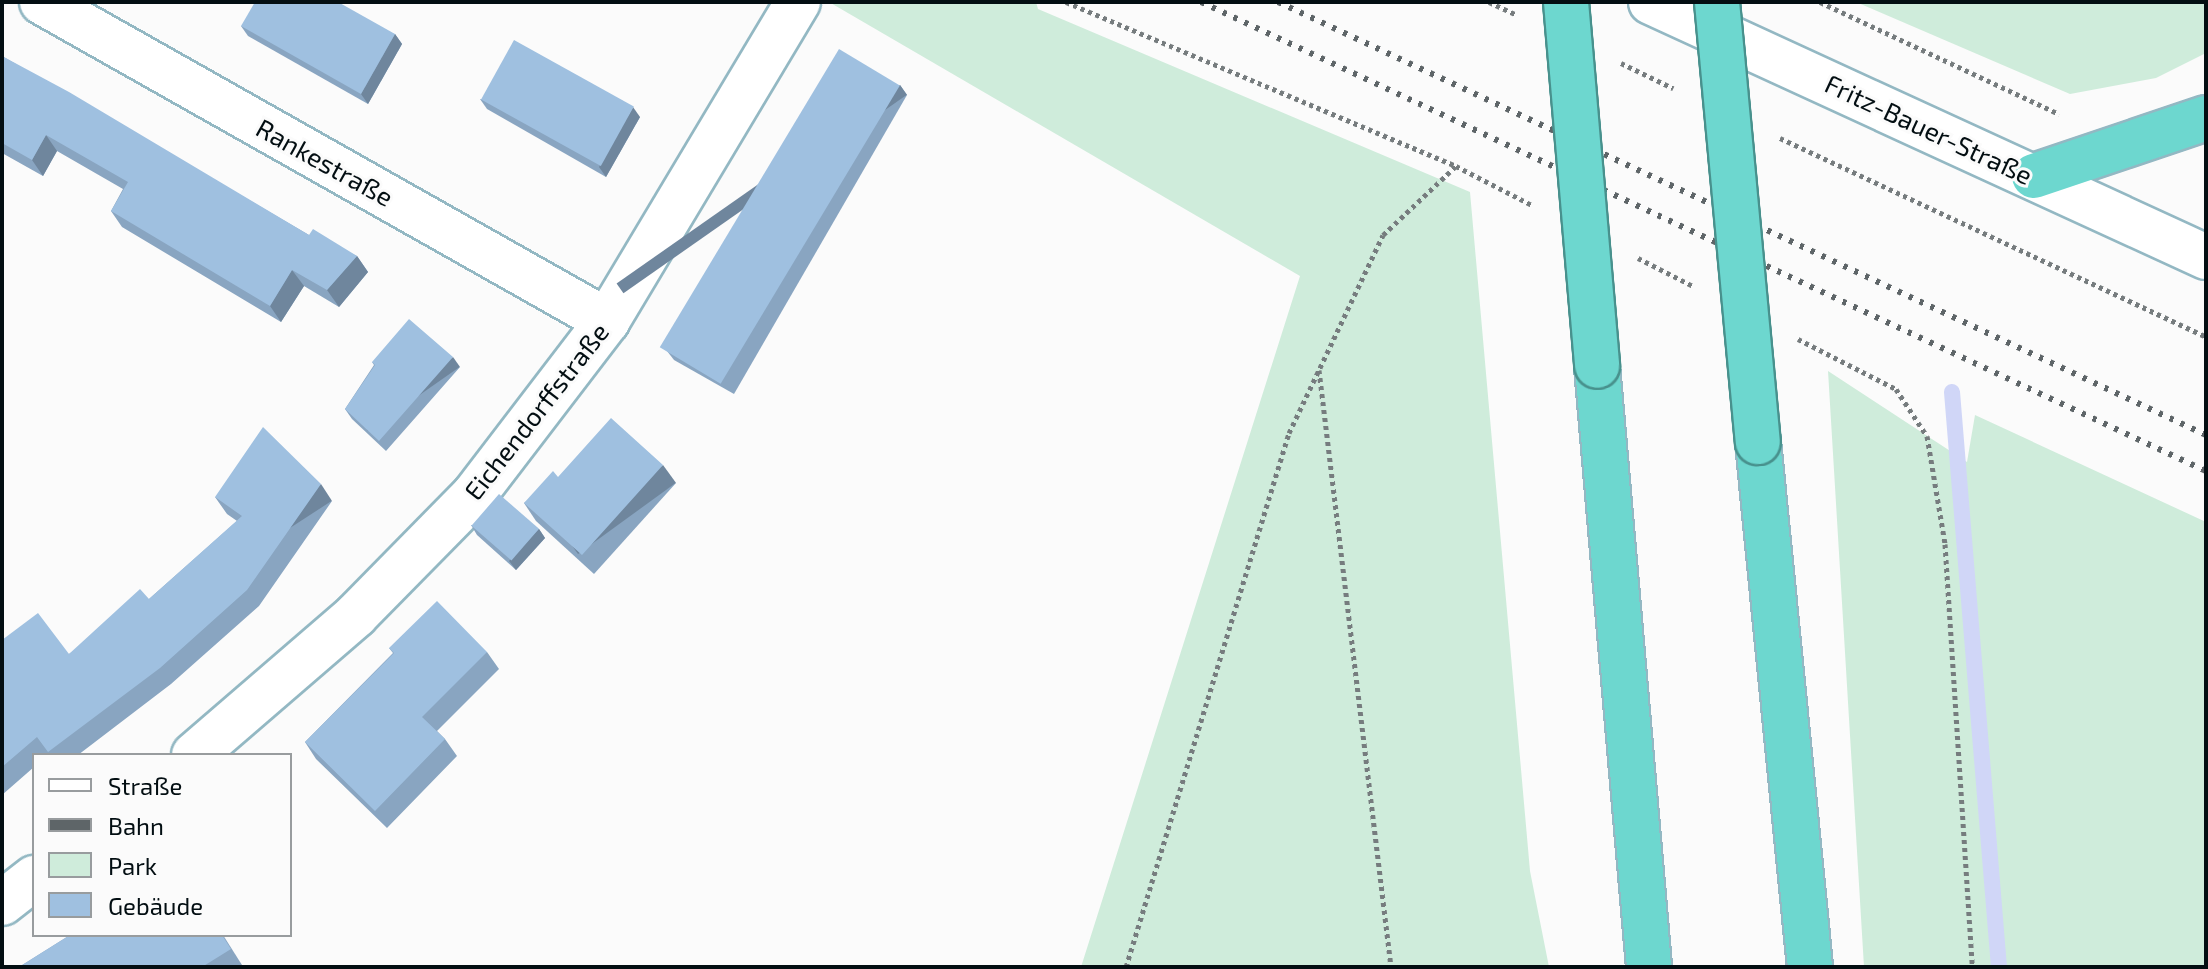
<!DOCTYPE html>
<meta charset="utf-8">
<style>
body{margin:0}
#map{position:relative;width:2208px;height:969px;overflow:hidden;background:#fbfbfb;font-family:"Exo 2",sans-serif}
div>[style]{position:absolute}
[style*='--x']{left:calc(var(--x)*1px);top:calc(var(--y)*1px);width:calc(var(--w)*1px);rotate:calc(var(--a)*1deg)}
.green>*{inset:0;background:#cfecdb}
.stream>*{height:16px;margin:-8px;padding:0 8px;transform-origin:8px;border-radius:8px;background:#d0d6f7}
.path>*{height:5px;margin-top:-2.5px;transform-origin:0;background:repeating-linear-gradient(90deg,#767c7e 0 4px,transparent 0 8px)}
.roads{filter:drop-shadow(2px 0 #93b8c3) drop-shadow(-2px 0 #93b8c3) drop-shadow(0 2px #93b8c3) drop-shadow(0 -2px #93b8c3)}
.minor>*{height:44px;margin:-22px;padding:0 22px;transform-origin:22px;border-radius:22px;background:#fff}
.secondary>*{height:44px;margin:-22px;padding:0 22px;transform-origin:22px;border-radius:22px;background:#fff}
.motorway>*{height:44px;margin:-22px;padding:0 22px;transform-origin:22px;border-radius:22px;background:#6dd7cf}
.rail>*{height:6px;margin-top:-3px;transform-origin:0;background:repeating-linear-gradient(90deg,#5e6568 0 4px,transparent 0 12px)}
.bridges{filter:drop-shadow(2px 0 #48918d) drop-shadow(-2px 0 #48918d) drop-shadow(0 2px #48918d) drop-shadow(0 -2px #48918d)}
.motorway-bridge>*{height:44px;margin:-22px;padding:0 22px;transform-origin:22px;border-radius:22px;background:#6dd7cf}
.wall>*{inset:0;background:#89a5c1}
.shaded-wall>*{inset:0;background:#6f869d;transform-origin:0 0}
.building>*{inset:0;background:#9fc0e0;transform-origin:0 0}
span{translate:-50% -50%;white-space:nowrap;text-align:center;line-height:1.15;-webkit-text-stroke:6px #fbfbfb;paint-order:stroke}
.street-label{font-size:26px;color:#030e12}
.frame{position:absolute;inset:0;border:4px solid #030e12;pointer-events:none}
.legend{position:absolute;left:32px;top:753px;width:260px;height:184px;box-sizing:border-box;background:#fbfbfb;border:2px solid #989c9e;margin:0;padding:10px 14px;list-style:none;font-size:24px;color:#030e12}
.legend li{display:flex;align-items:center;gap:16px;height:40px}
.legend b{width:40px;border:2px solid #989c9e}
</style>
<div id="map">
<div class="green">
<div style="clip-path:polygon(829px 2px,1036px 2px,1038px 9px,1470px 192px,1530px 871px,1549px 967px,1081px 967px,1300px 276px)"></div>
<div style="clip-path:polygon(1856px 2px,2206px 2px,2206px 53px,2156px 78px,2070px 94px)"></div>
<div style="clip-path:polygon(1828px 371px,1967px 462px,1975px 415px,2206px 522px,2206px 967px,1864px 967px)"></div>
</div>
<div class="stream">
<div style="--x:1952;--y:392;--w:577;--a:85.33"></div>
</div>
<div class="path">
<div style="--x:1066;--y:2;--w:423;--a:22.8"></div>
<div style="--x:1456;--y:166;--w:85;--a:27.2"></div>
<div style="--x:1489;--y:2;--w:31;--a:25"></div>
<div style="--x:1820;--y:2;--w:264;--a:25.1"></div>
<div style="--x:1621;--y:63;--w:58;--a:25.7"></div>
<div style="--x:1780;--y:138;--w:470;--a:25"></div>
<div style="--x:1638;--y:258;--w:62;--a:27"></div>
<div style="--x:1798;--y:339;--w:110;--a:27"></div>
<div style="--x:1896;--y:389;--w:56;--a:56.6"></div>
<div style="--x:1927;--y:436;--w:109;--a:80.5"></div>
<div style="--x:1945;--y:544;--w:424;--a:86.3"></div>
<div style="--x:1319;--y:370;--w:601;--a:83.12"></div>
<div style="--x:1126;--y:967;--w:558;--a:-73.03"></div>
<div style="--x:1289;--y:433;--w:219;--a:-64.6"></div>
<div style="--x:1383;--y:235;--w:100;--a:-43.4"></div>
</div>
<div class="roads">
<div class="minor">
<div style="--x:42;--y:2;--w:649;--a:29.45"></div>
<div style="--x:194;--y:755;--w:214;--a:-40.8"></div>
<div style="--x:356;--y:615;--w:168;--a:-45.5"></div>
<div style="--x:474;--y:495;--w:219;--a:-52.6"></div>
<div style="--x:607;--y:321;--w:372;--a:-59.1"></div>
<div style="--x:2;--y:903;--w:41;--a:-38"></div>
</div>
<div class="secondary">
<div style="--x:1651;--y:2;--w:611;--a:24.68"></div>
</div>
<div class="motorway">
<div style="--x:2034;--y:176;--w:182;--a:-18.6"></div>
<div style="--x:1597;--y:366;--w:603;--a:85.05"></div>
<div style="--x:1758;--y:442;--w:528;--a:84.34"></div>
</div>
</div>
<div class="rail">
<div style="--x:1201;--y:2;--w:1109;--a:25.02"></div>
<div style="--x:1278;--y:2;--w:1024;--a:25.01"></div>
</div>
<div class="bridges">
<div class="motorway-bridge">
<div style="--x:1566;--y:2;--w:365;--a:85.1"></div>
<div style="--x:1717;--y:2;--w:442;--a:84.7"></div>
</div>
</div>
<div class="wall">
<div style="clip-path:polygon(241px 26px,395px 34px,402px 44px,368px 104px,248px 36px)"></div>
<div style="clip-path:polygon(2px 56px,309px 235px,357px 256px,368px 272px,339px 307px,304px 286px,281px 322px,122px 227px,111px 211px,123px 189px,57px 151px,43px 176px,2px 153px)"></div>
<div style="clip-path:polygon(900px 85px,907px 95px,734px 394px,674px 360px,667px 351px)"></div>
<div style="clip-path:polygon(480px 99px,640px 117px,606px 177px,487px 109px)"></div>
<div style="clip-path:polygon(372px 362px,460px 367px,386px 451px,352px 419px,345px 409px,374px 365px)"></div>
<div style="clip-path:polygon(558px 477px,676px 483px,594px 574px,536px 521px,524px 503px)"></div>
<div style="clip-path:polygon(215px 497px,332px 501px,259px 606px,171px 684px,78px 755px,34px 755px,34px 767px,2px 795px,2px 640px,69px 654px,149px 599px,237px 521px,227px 514px)"></div>
<div style="clip-path:polygon(471px 525px,539px 529px,545px 538px,516px 570px,477px 535px)"></div>
<div style="clip-path:polygon(389px 648px,487px 652px,499px 669px,437px 731px,445px 739px,457px 756px,387px 828px,316px 759px,305px 742px,393px 653px)"></div>
<div style="clip-path:polygon(70px 935px,223px 935px,242px 965px,240px 967px,19px 967px)"></div>
</div>
<div class="shaded-wall">
<div style="clip-path:polygon(395px 34px,402px 44px,368px 104px,361px 94px)"></div>
<div style="left:900px;top:85px;width:12px;height:346px;rotate:55deg"></div>
<div style="clip-path:polygon(633px 107px,640px 117px,606px 177px,599px 167px)"></div>
<div style="clip-path:polygon(46px 135px,57px 151px,43px 176px,32px 160px)"></div>
<div style="clip-path:polygon(357px 256px,368px 272px,339px 307px,327px 290px)"></div>
<div style="clip-path:polygon(292px 270px,304px 286px,281px 322px,270px 306px)"></div>
<div style="left:453px;top:357px;width:12px;height:112px;rotate:55deg"></div>
<div style="left:663px;top:465px;width:22px;height:121px;rotate:54deg"></div>
<div style="left:321px;top:484px;width:20px;height:129px;rotate:57deg"></div>
<div style="clip-path:polygon(539px 529px,545px 538px,516px 570px,509px 561px)"></div>
</div>
<div class="building">
<div style="clip-path:polygon(255px 2px,338px 2px,395px 34px,361px 94px,241px 26px)"></div>
<div style="left:514px;top:40px;width:137px;height:68px;rotate:29deg"></div>
<div style="left:839px;top:49px;width:71px;height:348px;rotate:31deg"></div>
<div style="clip-path:polygon(2px 56px,69px 92px,309px 235px,313px 229px,357px 256px,327px 290px,292px 270px,270px 306px,111px 211px,128px 182px,46px 135px,32px 160px,2px 143px)"></div>
<div style="clip-path:polygon(409px 319px,453px 357px,379px 441px,345px 409px,375px 365px,372px 362px)"></div>
<div style="clip-path:polygon(611px 418px,663px 465px,582px 555px,524px 503px,553px 471px,558px 477px)"></div>
<div style="clip-path:polygon(263px 427px,321px 484px,247px 590px,160px 668px,48px 752px,37px 737px,2px 767px,2px 640px,38px 613px,69px 654px,140px 589px,149px 599px,242px 516px,215px 497px)"></div>
<div style="left:499px;top:494px;width:53px;height:42px;rotate:41deg"></div>
<div style="clip-path:polygon(437px 601px,487px 652px,422px 717px,445px 739px,375px 811px,305px 742px,394px 653px,389px 648px)"></div>
<div style="clip-path:polygon(70px 935px,222px 935px,231px 949px,202px 967px,19px 967px)"></div>
</div>
<div class="street-label">
<span style="left:1929px;top:129px;rotate:25deg">Fritz-Bauer-Straße</span>
<span style="left:325px;top:162px;rotate:29deg">Rankestraße</span>
<span style="left:536px;top:411px;rotate:-52deg">Eichendorffstraße</span>
</div>
<div class="frame"></div>
<ul class="legend">
<li><b style="height:10px;background:#fff"></b>Straße</li>
<li><b style="height:10px;background:#5e6568"></b>Bahn</li>
<li><b style="height:22px;background:#cfecdb"></b>Park</li>
<li><b style="height:22px;background:#9fc0e0"></b>Gebäude</li>
</ul>
</div>
